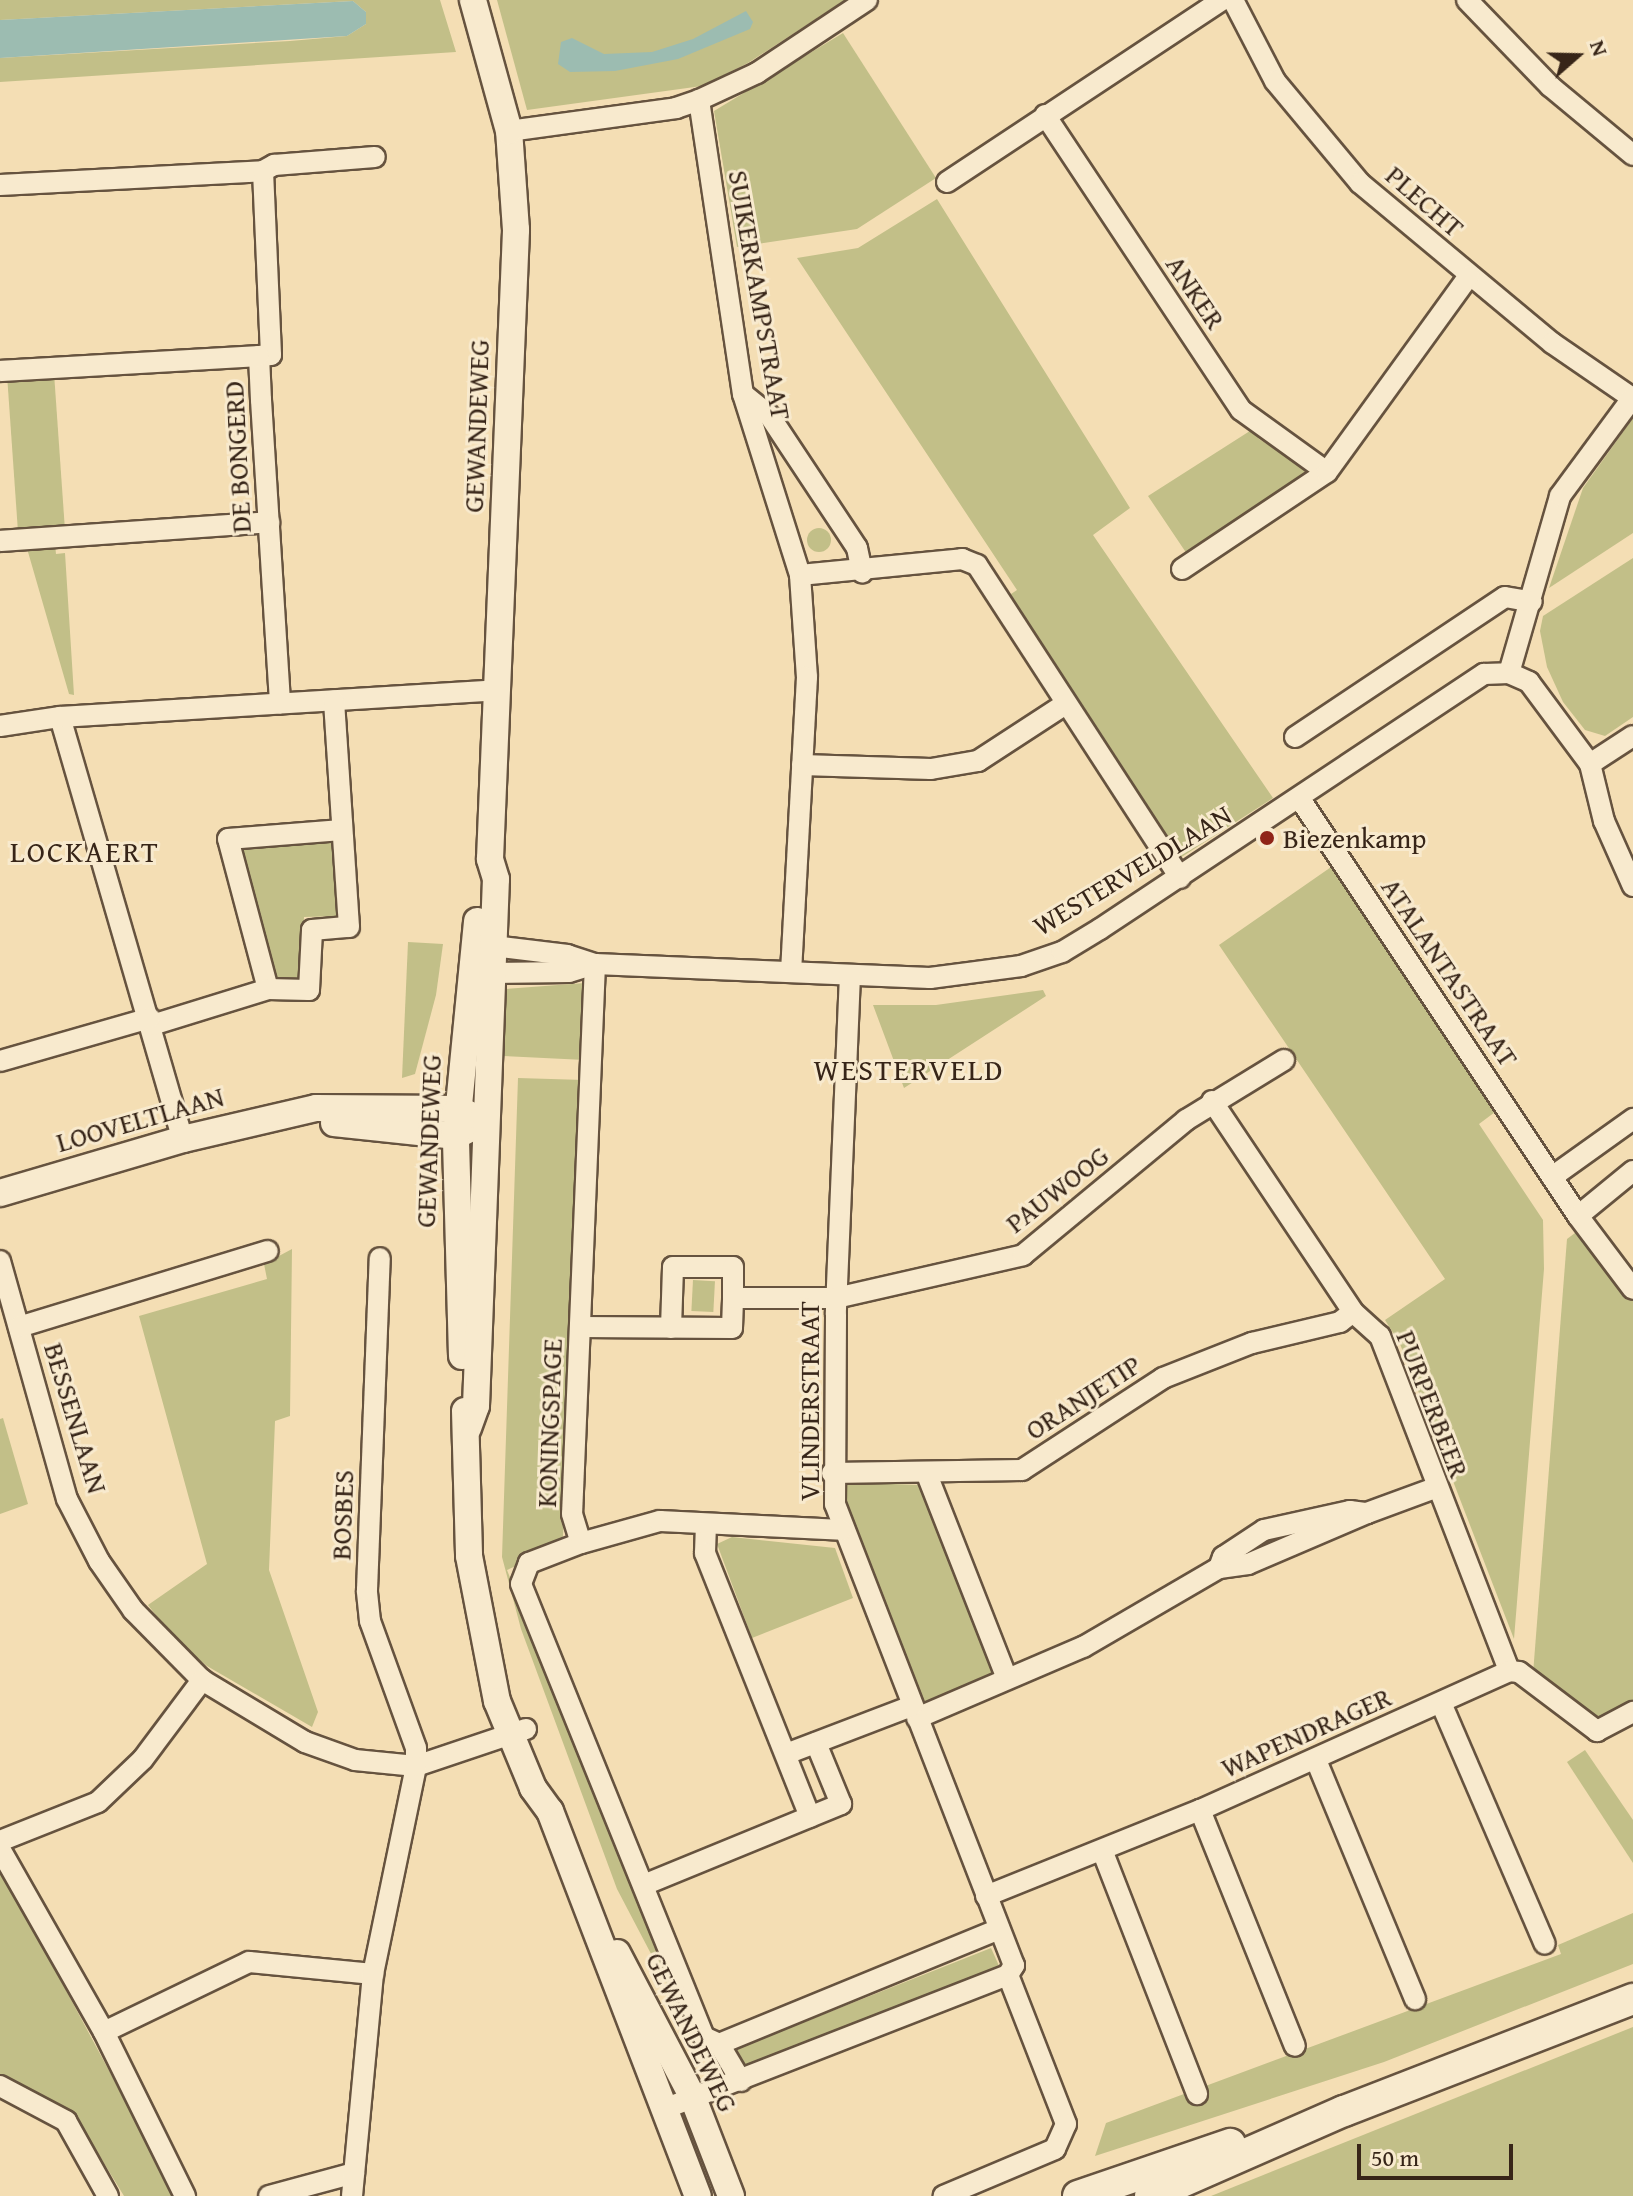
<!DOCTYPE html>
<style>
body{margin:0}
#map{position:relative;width:1633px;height:2196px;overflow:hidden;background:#f4deb4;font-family:"Gentium Book Plus",serif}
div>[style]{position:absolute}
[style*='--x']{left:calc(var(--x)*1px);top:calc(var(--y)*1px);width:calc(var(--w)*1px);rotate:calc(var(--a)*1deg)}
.green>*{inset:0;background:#c2bf88;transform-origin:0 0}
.round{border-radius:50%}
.water>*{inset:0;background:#9cbcb1}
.roads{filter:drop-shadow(2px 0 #66533f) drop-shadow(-2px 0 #66533f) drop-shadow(0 2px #66533f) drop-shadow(0 -2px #66533f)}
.minor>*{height:20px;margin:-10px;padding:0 10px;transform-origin:10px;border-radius:10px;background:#f8eace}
.tertiary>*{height:26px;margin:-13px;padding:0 13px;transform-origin:13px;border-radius:13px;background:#f8eace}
.secondary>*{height:30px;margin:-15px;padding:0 15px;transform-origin:15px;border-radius:15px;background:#f8eace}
.dots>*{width:22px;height:22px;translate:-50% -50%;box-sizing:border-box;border:4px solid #f8eace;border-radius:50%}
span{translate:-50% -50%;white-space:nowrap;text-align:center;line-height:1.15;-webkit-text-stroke:6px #f8eace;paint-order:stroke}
.street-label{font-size:28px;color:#372518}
.poi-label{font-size:28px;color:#372518}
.left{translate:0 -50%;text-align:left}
.neighbourhood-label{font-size:30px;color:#372518;letter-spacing:2px}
.north{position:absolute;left:1537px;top:16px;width:80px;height:80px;-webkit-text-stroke:6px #f8eace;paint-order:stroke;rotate:70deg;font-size:22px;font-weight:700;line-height:32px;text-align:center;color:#372518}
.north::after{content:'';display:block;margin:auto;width:28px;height:36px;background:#372518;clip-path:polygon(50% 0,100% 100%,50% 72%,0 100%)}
.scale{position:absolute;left:1357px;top:2144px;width:156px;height:36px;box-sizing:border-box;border:4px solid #372518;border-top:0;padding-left:10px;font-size:24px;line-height:28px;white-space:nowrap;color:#372518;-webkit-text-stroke:6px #f8eace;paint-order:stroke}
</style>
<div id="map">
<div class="green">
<div style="clip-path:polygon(0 0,440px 0,456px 52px,0 82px,0 58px,290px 41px,347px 36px,366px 24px,366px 12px,353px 1px,0 20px)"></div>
<div style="clip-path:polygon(497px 0,845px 0,748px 63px,702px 86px,527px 110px)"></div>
<div style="clip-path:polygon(843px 33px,936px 178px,857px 229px,737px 247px,714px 111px)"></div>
<div style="clip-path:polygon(937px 199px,1130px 508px,1093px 535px,1273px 798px,1180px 858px,1008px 596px,1017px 590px,797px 258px,858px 248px)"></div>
<div style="left:54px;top:373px;width:154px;height:47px;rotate:86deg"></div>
<div style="clip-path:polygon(1633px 418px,1633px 533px,1549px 588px,1583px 488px)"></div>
<div style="clip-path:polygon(1253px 429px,1259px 439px,1312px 473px,1187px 554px,1148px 496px)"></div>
<div class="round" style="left:807px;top:528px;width:24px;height:24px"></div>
<div style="clip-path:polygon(55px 544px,56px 554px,65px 553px,74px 695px,69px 694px,26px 545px)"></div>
<div style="clip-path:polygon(1633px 558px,1633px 717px,1605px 736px,1585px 730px,1563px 702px,1547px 667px,1540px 631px,1543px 616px)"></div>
<div style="clip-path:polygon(337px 835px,343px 916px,304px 917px,301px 980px,277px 979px,237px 841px)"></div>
<div style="clip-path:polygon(1334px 865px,1499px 1109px,1479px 1124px,1543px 1220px,1544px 1269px,1514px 1639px,1400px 1344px,1385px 1320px,1445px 1279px,1219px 945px)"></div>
<div style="clip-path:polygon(408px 942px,443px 944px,436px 995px,415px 1074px,402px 1078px)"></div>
<div style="clip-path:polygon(585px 983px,585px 1060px,503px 1056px,505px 989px)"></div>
<div style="clip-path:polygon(1043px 990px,1046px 996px,904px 1088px,873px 1005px,936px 1005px)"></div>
<div style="clip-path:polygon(518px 1078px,584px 1080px,563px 1536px,558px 1547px,507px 1570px,681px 2011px,617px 1889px,521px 1629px,502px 1557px)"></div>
<div style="clip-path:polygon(1579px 1230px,1633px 1298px,1633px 1702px,1595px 1722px,1533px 1674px,1567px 1239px)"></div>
<div style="clip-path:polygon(292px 1249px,290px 1416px,275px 1421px,269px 1570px,318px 1712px,312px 1727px,207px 1666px,174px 1639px,148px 1605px,207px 1564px,139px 1316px,267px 1279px,264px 1264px)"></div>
<div style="left:693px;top:1280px;width:22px;height:31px;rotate:3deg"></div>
<div style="clip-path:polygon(3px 1418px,28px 1504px,0 1514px,0 1419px)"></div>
<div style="clip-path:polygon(846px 1482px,918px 1485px,995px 1676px,922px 1711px,849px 1529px)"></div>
<div style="clip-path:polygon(732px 1537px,835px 1548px,853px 1598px,752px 1638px,717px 1544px)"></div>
<div style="clip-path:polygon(1585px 1750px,1633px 1820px,1633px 1863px,1567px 1762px)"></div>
<div style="clip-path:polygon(0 1867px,152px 2151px,174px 2196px,124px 2196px,74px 2114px,0 2079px)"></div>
<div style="clip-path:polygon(1633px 1913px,1633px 1964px,1384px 2062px,1095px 2156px,1106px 2123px,1561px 1954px,1558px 1945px)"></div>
<div style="clip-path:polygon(991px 1948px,1000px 1968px,749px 2071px,731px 2051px)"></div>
<div style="clip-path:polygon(1633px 2027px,1633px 2196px,1211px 2196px)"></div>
</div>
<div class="water">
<div style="clip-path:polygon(353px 1px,366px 12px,366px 24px,347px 36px,0 58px,0 20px)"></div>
<div style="clip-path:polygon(746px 11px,753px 22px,750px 29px,678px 59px,615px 71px,570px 72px,558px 64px,561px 42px,572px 38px,604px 54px,652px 52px,693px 39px)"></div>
</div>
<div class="roads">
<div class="minor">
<div style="--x:1233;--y:0;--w:91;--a:62.6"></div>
<div style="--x:1275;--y:81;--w:133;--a:50.2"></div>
<div style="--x:1360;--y:183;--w:250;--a:39.8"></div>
<div style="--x:1552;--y:343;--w:97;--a:34.5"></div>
<div style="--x:1467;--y:0;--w:120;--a:46"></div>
<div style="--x:1550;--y:86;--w:108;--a:39.7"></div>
<div style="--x:699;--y:100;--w:297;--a:81.5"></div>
<div style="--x:743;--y:394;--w:190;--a:72.5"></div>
<div style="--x:800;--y:575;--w:102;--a:86.1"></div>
<div style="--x:807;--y:677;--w:295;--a:93.1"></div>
<div style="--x:1045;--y:115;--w:354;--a:56.4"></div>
<div style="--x:1241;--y:410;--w:106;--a:35.8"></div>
<div style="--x:509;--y:131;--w:169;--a:-7.8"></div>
<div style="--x:676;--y:108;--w:24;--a:-19"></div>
<div style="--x:699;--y:100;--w:64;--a:-25"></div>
<div style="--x:757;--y:73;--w:132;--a:-33.6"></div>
<div style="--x:263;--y:171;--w:184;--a:87.5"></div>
<div style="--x:271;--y:355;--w:12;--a:175"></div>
<div style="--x:259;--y:356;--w:44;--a:87.4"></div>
<div style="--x:261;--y:400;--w:304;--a:86.4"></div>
<div style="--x:947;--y:182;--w:330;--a:-33.5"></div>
<div style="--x:0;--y:185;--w:263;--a:-3"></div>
<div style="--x:263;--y:171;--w:13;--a:-29"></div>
<div style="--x:274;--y:165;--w:101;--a:-4.5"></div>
<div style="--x:0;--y:371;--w:259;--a:-3.3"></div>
<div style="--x:743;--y:394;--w:33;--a:39"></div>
<div style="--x:769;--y:415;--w:159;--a:56.5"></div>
<div style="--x:857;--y:548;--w:25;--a:78"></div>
<div style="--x:0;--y:541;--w:270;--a:-4"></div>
<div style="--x:1182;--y:569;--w:174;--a:-33.8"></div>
<div style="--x:1327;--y:472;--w:242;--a:-54.1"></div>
<div style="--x:800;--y:575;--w:163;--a:-5.6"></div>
<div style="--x:962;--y:559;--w:16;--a:22"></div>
<div style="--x:977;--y:565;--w:373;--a:57"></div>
<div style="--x:1509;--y:673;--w:184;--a:-73.9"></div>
<div style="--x:1560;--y:496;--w:123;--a:-53.6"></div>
<div style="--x:60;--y:717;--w:440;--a:73.8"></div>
<div style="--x:0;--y:726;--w:61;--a:-8.5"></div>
<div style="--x:60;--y:717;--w:438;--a:-3.5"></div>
<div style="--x:1295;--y:737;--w:252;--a:-33.7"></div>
<div style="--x:1505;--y:597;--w:27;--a:10"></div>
<div style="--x:1590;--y:764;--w:51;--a:-33.1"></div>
<div style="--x:802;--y:765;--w:129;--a:1.8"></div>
<div style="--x:931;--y:769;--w:48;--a:-9.7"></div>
<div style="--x:978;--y:761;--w:103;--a:-33.1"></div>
<div style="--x:1300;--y:799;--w:501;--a:56.31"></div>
<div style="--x:1578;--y:1216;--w:91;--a:53"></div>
<div style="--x:595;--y:964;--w:27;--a:163"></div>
<div style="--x:569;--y:972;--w:77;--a:179.3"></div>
<div style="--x:492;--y:973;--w:25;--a:-132"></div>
<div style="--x:475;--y:954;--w:20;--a:-24"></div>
<div style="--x:493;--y:946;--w:75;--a:6.9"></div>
<div style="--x:567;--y:955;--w:29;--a:18"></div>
<div style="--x:595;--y:964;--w:335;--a:2.4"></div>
<div style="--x:930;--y:978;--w:92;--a:-7.5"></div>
<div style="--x:1021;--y:966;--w:43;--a:-18.9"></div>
<div style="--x:1062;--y:952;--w:44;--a:-31.2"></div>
<div style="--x:1100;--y:929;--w:461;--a:-33.6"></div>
<div style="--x:1484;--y:674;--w:25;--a:-2"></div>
<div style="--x:1509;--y:673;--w:22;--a:24"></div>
<div style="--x:1529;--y:682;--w:102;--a:53.4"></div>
<div style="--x:1590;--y:764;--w:59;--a:76.2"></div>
<div style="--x:1604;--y:821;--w:71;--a:66"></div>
<div style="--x:595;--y:964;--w:550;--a:92.39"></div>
<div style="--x:572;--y:1514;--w:30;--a:73"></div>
<div style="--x:581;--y:1543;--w:56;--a:159"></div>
<div style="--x:529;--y:1563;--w:22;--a:111"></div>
<div style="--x:521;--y:1584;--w:489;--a:68"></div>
<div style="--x:704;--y:2037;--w:17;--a:25"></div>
<div style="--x:719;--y:2044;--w:43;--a:59.3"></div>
<div style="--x:850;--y:975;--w:340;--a:92.4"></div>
<div style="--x:836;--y:1315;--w:189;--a:90.3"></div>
<div style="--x:835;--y:1504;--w:495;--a:68.8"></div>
<div style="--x:1014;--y:1965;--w:12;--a:121"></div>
<div style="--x:1008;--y:1975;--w:160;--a:68.7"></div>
<div style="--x:1066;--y:2124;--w:27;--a:114"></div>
<div style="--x:1055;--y:2149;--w:121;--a:157.1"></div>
<div style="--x:268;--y:989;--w:155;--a:-104.9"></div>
<div style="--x:228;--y:839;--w:114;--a:-4.5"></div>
<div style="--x:152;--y:1025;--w:121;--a:-17.2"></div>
<div style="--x:268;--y:989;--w:41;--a:1.4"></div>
<div style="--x:309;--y:990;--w:60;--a:-87.1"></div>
<div style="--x:312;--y:930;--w:37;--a:-5"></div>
<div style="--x:349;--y:927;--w:227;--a:-93.8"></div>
<div style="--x:0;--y:1061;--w:156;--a:-16"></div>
<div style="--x:1212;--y:1101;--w:254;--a:56.2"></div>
<div style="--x:1353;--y:1312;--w:36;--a:42"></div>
<div style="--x:1380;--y:1336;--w:359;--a:68.9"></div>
<div style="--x:1552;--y:1177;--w:100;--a:-35.6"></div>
<div style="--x:1578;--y:1216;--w:71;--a:-39.3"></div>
<div style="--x:0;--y:1261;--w:247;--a:74.3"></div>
<div style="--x:67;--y:1499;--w:70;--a:62.7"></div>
<div style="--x:99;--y:1561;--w:60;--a:55.2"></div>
<div style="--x:133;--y:1610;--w:98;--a:45.4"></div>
<div style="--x:202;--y:1680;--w:120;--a:31"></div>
<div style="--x:305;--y:1742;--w:53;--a:19.8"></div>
<div style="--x:355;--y:1760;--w:61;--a:5.6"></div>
<div style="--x:416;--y:1766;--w:116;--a:-18.6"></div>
<div style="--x:19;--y:1327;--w:260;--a:-17"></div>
<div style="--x:580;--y:1327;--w:152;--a:0.4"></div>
<div style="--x:732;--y:1328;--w:30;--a:-88"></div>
<div style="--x:733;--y:1298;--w:103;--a:0"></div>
<div style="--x:836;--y:1298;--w:192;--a:-12.9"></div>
<div style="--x:1023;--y:1255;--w:212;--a:-39.6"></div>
<div style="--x:1186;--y:1120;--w:115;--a:-31.5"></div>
<div style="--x:671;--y:1328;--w:61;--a:-88.1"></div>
<div style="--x:673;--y:1267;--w:60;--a:0"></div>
<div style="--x:733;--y:1267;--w:31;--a:90"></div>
<div style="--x:926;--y:1472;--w:222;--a:68.6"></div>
<div style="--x:832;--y:1473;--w:190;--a:-0.9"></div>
<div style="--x:1022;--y:1470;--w:168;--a:-33.1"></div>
<div style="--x:1163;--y:1378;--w:96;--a:-21.5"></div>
<div style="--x:1252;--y:1343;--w:90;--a:-13.4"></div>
<div style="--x:1340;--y:1322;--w:16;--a:-38"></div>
<div style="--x:1350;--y:1511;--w:17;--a:7"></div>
<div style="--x:1367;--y:1513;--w:129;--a:156.8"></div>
<div style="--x:1248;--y:1564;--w:29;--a:172"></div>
<div style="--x:1219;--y:1568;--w:12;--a:-70"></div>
<div style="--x:1223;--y:1557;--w:49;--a:-33.4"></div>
<div style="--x:1264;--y:1530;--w:88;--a:-12.5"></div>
<div style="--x:1367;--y:1513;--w:72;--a:-20.2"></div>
<div style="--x:706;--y:1524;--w:29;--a:92"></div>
<div style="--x:705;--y:1553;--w:284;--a:68.3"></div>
<div style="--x:581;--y:1543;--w:82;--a:-15.6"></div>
<div style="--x:660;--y:1521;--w:182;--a:2.8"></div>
<div style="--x:1441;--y:1703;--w:262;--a:66.7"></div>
<div style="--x:917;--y:1718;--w:181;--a:-23.2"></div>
<div style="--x:1083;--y:1647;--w:157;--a:-30.2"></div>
<div style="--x:786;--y:1754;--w:135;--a:-20.9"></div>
<div style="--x:1316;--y:1760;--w:259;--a:67.5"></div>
<div style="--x:1200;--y:1810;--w:254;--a:68.1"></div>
<div style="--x:0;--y:1841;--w:105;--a:-21.7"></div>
<div style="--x:98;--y:1802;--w:62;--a:-43.7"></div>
<div style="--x:143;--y:1759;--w:99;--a:-53.2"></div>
<div style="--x:0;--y:1849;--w:210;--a:60.4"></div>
<div style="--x:104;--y:2032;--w:183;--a:63.7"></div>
<div style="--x:1102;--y:1850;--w:262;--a:68.7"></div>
<div style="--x:646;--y:1884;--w:211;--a:-22.3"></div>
<div style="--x:841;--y:1804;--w:66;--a:-112.3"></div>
<div style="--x:986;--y:1896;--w:231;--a:-21.9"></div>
<div style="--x:1200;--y:1810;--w:339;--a:-24.2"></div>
<div style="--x:1509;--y:1671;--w:10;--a:6"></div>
<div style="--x:1519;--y:1672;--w:98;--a:37.1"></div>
<div style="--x:1597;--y:1731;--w:41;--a:-27.8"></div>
<div style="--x:104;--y:2032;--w:161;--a:-25.8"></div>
<div style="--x:249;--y:1962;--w:125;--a:5.5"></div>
<div style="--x:719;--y:2044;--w:303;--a:-22.3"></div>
<div style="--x:0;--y:2086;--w:75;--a:27.9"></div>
<div style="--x:66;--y:2121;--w:86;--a:60.8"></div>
<div style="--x:664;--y:2109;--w:369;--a:-21.3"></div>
<div style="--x:269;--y:2196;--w:88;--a:-15.1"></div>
<div style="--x:352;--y:2196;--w:223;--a:-84.6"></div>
<div style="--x:373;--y:1974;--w:212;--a:-78.3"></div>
<div style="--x:416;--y:1766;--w:18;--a:-90"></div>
<div style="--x:416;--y:1748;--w:135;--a:-109.9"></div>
<div style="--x:370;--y:1621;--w:31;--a:-96"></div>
<div style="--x:367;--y:1590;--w:332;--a:-87.8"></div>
</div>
<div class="tertiary">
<div style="--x:334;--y:1123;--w:123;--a:6.1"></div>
<div style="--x:456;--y:1136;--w:15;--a:-28"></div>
<div style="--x:0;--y:1193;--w:191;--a:-16.4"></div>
<div style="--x:183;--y:1139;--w:137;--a:-13.1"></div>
<div style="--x:316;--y:1108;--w:142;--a:0.4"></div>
<div style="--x:458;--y:1109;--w:14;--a:25"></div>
<div style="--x:462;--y:1356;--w:220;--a:-91.6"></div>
<div style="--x:456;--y:1136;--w:216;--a:-84.4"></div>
<div style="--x:465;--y:1411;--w:145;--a:88.4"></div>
<div style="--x:469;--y:1556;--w:148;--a:79.1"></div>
<div style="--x:497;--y:1701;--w:94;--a:67.5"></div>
<div style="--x:533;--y:1788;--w:29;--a:54"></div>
<div style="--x:550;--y:1811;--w:412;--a:69"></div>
<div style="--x:468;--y:1428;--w:23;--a:-70"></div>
<div style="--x:476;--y:1406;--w:527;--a:-87.83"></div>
<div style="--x:496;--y:879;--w:21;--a:-107"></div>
<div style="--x:490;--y:859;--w:630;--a:-87.63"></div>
<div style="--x:516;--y:230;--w:99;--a:-94"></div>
<div style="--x:509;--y:131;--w:136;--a:-105.4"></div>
<div style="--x:617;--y:1953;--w:164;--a:62.3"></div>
<div style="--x:693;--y:2098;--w:105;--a:68.8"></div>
</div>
<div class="secondary">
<div style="--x:1078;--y:2196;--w:161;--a:-18.9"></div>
<div style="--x:1150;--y:2196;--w:212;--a:-23.7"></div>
<div style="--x:1344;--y:2111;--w:310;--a:-21.2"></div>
</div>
</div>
<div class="dots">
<div style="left:1267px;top:838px;background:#8f2418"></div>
</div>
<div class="street-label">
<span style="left:1425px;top:201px;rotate:41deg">PLECHT</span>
<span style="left:1196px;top:292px;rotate:56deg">ANKER</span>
<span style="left:760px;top:295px;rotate:80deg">SUIKERKAMPSTRAAT</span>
<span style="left:476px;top:426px;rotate:-88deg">GEWANDEWEG</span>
<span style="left:237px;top:457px;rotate:-93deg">DE BONGERD</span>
<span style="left:1132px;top:870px;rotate:-31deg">WESTERVELDLAAN</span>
<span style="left:1450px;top:972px;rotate:56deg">ATALANTASTRAAT</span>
<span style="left:140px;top:1119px;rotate:-16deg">LOOVELTLAAN</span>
<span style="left:428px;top:1141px;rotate:-88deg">GEWANDEWEG</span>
<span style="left:1057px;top:1189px;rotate:-38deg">PAUWOOG</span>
<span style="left:1083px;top:1397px;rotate:-33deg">ORANJETIP</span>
<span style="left:809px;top:1401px;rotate:-90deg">VLINDERSTRAAT</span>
<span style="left:1433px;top:1404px;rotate:69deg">PURPERBEER</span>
<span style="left:76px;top:1418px;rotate:73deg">BESSENLAAN</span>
<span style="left:549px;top:1423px;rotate:-88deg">KONINGSPAGE</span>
<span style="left:342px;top:1515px;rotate:-88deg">BOSBES</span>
<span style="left:1306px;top:1732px;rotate:-24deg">WAPENDRAGER</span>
<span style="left:692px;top:2032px;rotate:64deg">GEWANDEWEG</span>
</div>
<div class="poi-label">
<span class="left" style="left:1283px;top:838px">Biezenkamp</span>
</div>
<div class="neighbourhood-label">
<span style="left:85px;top:851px">LOCKAERT</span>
<span style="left:909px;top:1069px">WESTERVELD</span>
</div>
<div class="north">N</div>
<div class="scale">50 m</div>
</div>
